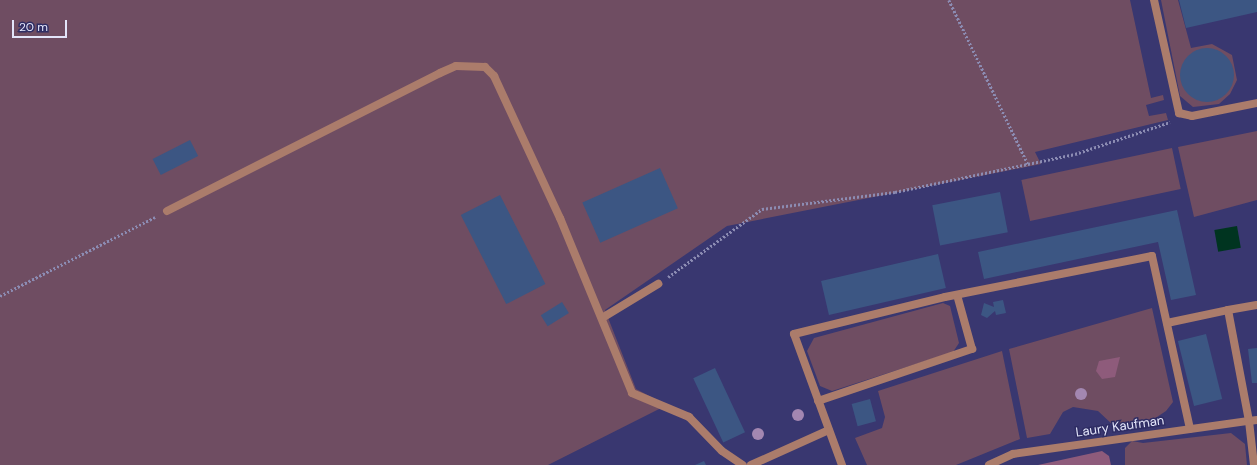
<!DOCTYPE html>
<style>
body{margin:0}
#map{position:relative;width:1257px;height:465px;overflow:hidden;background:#393770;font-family:"DM Sans",sans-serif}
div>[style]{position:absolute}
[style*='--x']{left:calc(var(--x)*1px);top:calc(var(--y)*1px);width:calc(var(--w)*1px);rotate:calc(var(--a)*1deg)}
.green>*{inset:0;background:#6f4d62;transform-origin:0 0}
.forest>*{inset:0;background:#8e5b7b}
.water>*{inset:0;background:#003420;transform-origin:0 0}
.building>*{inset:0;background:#3c5683;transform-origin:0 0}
.round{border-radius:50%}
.path>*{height:2.5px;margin-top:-1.25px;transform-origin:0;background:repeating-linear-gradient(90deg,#8c8cb3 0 2px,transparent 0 4px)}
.lane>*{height:8px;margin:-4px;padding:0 4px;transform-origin:4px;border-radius:4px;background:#ab7c6b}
.street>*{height:8px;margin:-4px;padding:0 4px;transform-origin:4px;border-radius:4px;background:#ab7c6b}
.trees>*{width:12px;height:12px;margin:-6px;border-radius:50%;background:#a387b1}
span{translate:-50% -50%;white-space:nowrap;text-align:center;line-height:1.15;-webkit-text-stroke:3px #2f2d64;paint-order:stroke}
.street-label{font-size:13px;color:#e3e5fa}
.scale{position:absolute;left:12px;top:20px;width:55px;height:18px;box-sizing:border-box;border:2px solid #e3e5fa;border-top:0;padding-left:5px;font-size:12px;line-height:14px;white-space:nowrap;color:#e3e5fa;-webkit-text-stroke:3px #2f2d64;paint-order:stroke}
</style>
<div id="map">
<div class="green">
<div style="clip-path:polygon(0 0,1130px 0,1151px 98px,1163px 95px,1164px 100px,1146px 105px,1149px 116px,1166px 113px,1168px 120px,1035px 152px,1041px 164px,727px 226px,605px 310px,636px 389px,667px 405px,548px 465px,0 465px)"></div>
<div style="clip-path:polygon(1161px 0,1178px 0,1191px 48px,1212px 44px,1232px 55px,1237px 80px,1230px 94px,1219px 104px,1193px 107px,1180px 96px)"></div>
<div style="clip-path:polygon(1257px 131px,1257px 200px,1194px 217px,1178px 147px)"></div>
<div style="left:1172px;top:148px;width:42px;height:154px;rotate:78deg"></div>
<div style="clip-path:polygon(943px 303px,950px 306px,959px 343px,953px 352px,832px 391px,820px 386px,807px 351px,814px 338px)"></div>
<div style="clip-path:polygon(1152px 308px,1173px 402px,1166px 411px,1154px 419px,1113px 425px,1098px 411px,1073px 407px,1063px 412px,1050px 434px,1027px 438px,1009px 349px)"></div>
<div style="clip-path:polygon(1002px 351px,1020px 439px,956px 465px,867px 465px,855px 438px,882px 428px,885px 417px,878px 391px)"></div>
<div style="clip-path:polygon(1231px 433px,1245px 444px,1247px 465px,1125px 465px,1125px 448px,1132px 441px,1143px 443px)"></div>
</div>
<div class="forest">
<div style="clip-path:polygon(1120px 357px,1115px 377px,1102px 379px,1096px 371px,1099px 361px)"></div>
<div style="clip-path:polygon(1102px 451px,1109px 456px,1111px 465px,1038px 465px)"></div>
</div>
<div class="water">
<div style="left:1237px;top:226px;width:22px;height:23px;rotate:80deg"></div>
</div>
<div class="building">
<div style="clip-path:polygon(1179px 0,1257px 0,1257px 12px,1186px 28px)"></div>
<div class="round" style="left:1180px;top:48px;width:54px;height:54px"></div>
<div style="left:190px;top:140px;width:18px;height:42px;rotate:63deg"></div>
<div style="left:660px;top:168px;width:44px;height:85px;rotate:66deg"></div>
<div style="left:1000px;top:192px;width:41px;height:69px;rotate:79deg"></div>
<div style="left:500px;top:195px;width:100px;height:44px;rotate:63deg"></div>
<div style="clip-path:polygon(1177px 210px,1196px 295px,1171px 300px,1158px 242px,984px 279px,978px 252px)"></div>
<div style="left:938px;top:254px;width:35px;height:120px;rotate:77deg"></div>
<div style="clip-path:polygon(1003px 300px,1006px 313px,996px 315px,995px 311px,987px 318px,981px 315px,984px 303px,994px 307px,993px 302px)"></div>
<div style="left:562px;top:302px;width:13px;height:25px;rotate:58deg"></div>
<div style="left:1206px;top:334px;width:67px;height:29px;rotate:76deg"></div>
<div style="clip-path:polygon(1257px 348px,1257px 383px,1252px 383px,1248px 349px)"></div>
<div style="left:715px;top:368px;width:71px;height:24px;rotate:65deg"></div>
<div style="left:870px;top:399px;width:23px;height:19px;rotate:75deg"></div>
<div style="clip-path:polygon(704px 461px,706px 465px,695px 465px)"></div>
</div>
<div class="path">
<div style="--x:949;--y:0;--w:182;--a:64.3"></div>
<div style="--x:668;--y:277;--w:116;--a:-35.9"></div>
<div style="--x:762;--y:209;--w:134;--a:-7.3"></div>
<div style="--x:895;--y:192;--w:184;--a:-11.9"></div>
<div style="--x:1075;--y:154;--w:100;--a:-18.6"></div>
<div style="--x:0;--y:296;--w:174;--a:-27"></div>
</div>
<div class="lane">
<div style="--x:1154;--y:0;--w:116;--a:77.5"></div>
<div style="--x:1179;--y:113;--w:13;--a:13"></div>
<div style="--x:1192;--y:116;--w:66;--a:-11.3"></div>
<div style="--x:167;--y:211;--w:306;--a:-26.8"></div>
<div style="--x:440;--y:73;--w:17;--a:-24"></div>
<div style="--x:456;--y:66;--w:29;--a:2"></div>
<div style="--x:485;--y:67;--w:13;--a:45"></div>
<div style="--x:494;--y:76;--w:157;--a:65.1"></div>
<div style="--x:560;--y:218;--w:189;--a:67.6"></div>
<div style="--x:632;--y:393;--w:62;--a:22.8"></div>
<div style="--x:689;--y:417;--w:47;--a:45.9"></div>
<div style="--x:722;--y:451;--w:25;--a:34"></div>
<div style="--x:602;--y:318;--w:66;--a:-31.3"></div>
<div style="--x:1167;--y:323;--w:62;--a:-12"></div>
<div style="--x:794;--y:334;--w:155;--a:-13.8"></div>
<div style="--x:945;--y:297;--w:211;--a:-11.2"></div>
<div style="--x:1152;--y:256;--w:177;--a:77.6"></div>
<div style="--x:818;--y:401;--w:163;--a:-18.7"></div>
<div style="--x:972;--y:349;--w:56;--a:-105.5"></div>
<div style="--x:1254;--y:465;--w:44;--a:-96.5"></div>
<div style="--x:1249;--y:421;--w:8;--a:-7"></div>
</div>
<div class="street">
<div style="--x:794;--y:334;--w:140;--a:69.9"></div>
<div style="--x:751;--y:465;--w:85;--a:-24.2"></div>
<div style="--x:989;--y:465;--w:26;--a:-25"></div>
<div style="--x:1013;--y:454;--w:238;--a:-8"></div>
<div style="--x:1249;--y:421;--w:113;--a:-100.7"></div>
<div style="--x:1228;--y:310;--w:29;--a:-10"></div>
</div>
<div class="trees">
<div style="left:1081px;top:394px"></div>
<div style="left:798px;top:415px"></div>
<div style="left:758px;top:434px"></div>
</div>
<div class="street-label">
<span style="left:1120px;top:427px;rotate:-8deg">Laury Kaufman</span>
</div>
<div class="scale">20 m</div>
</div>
